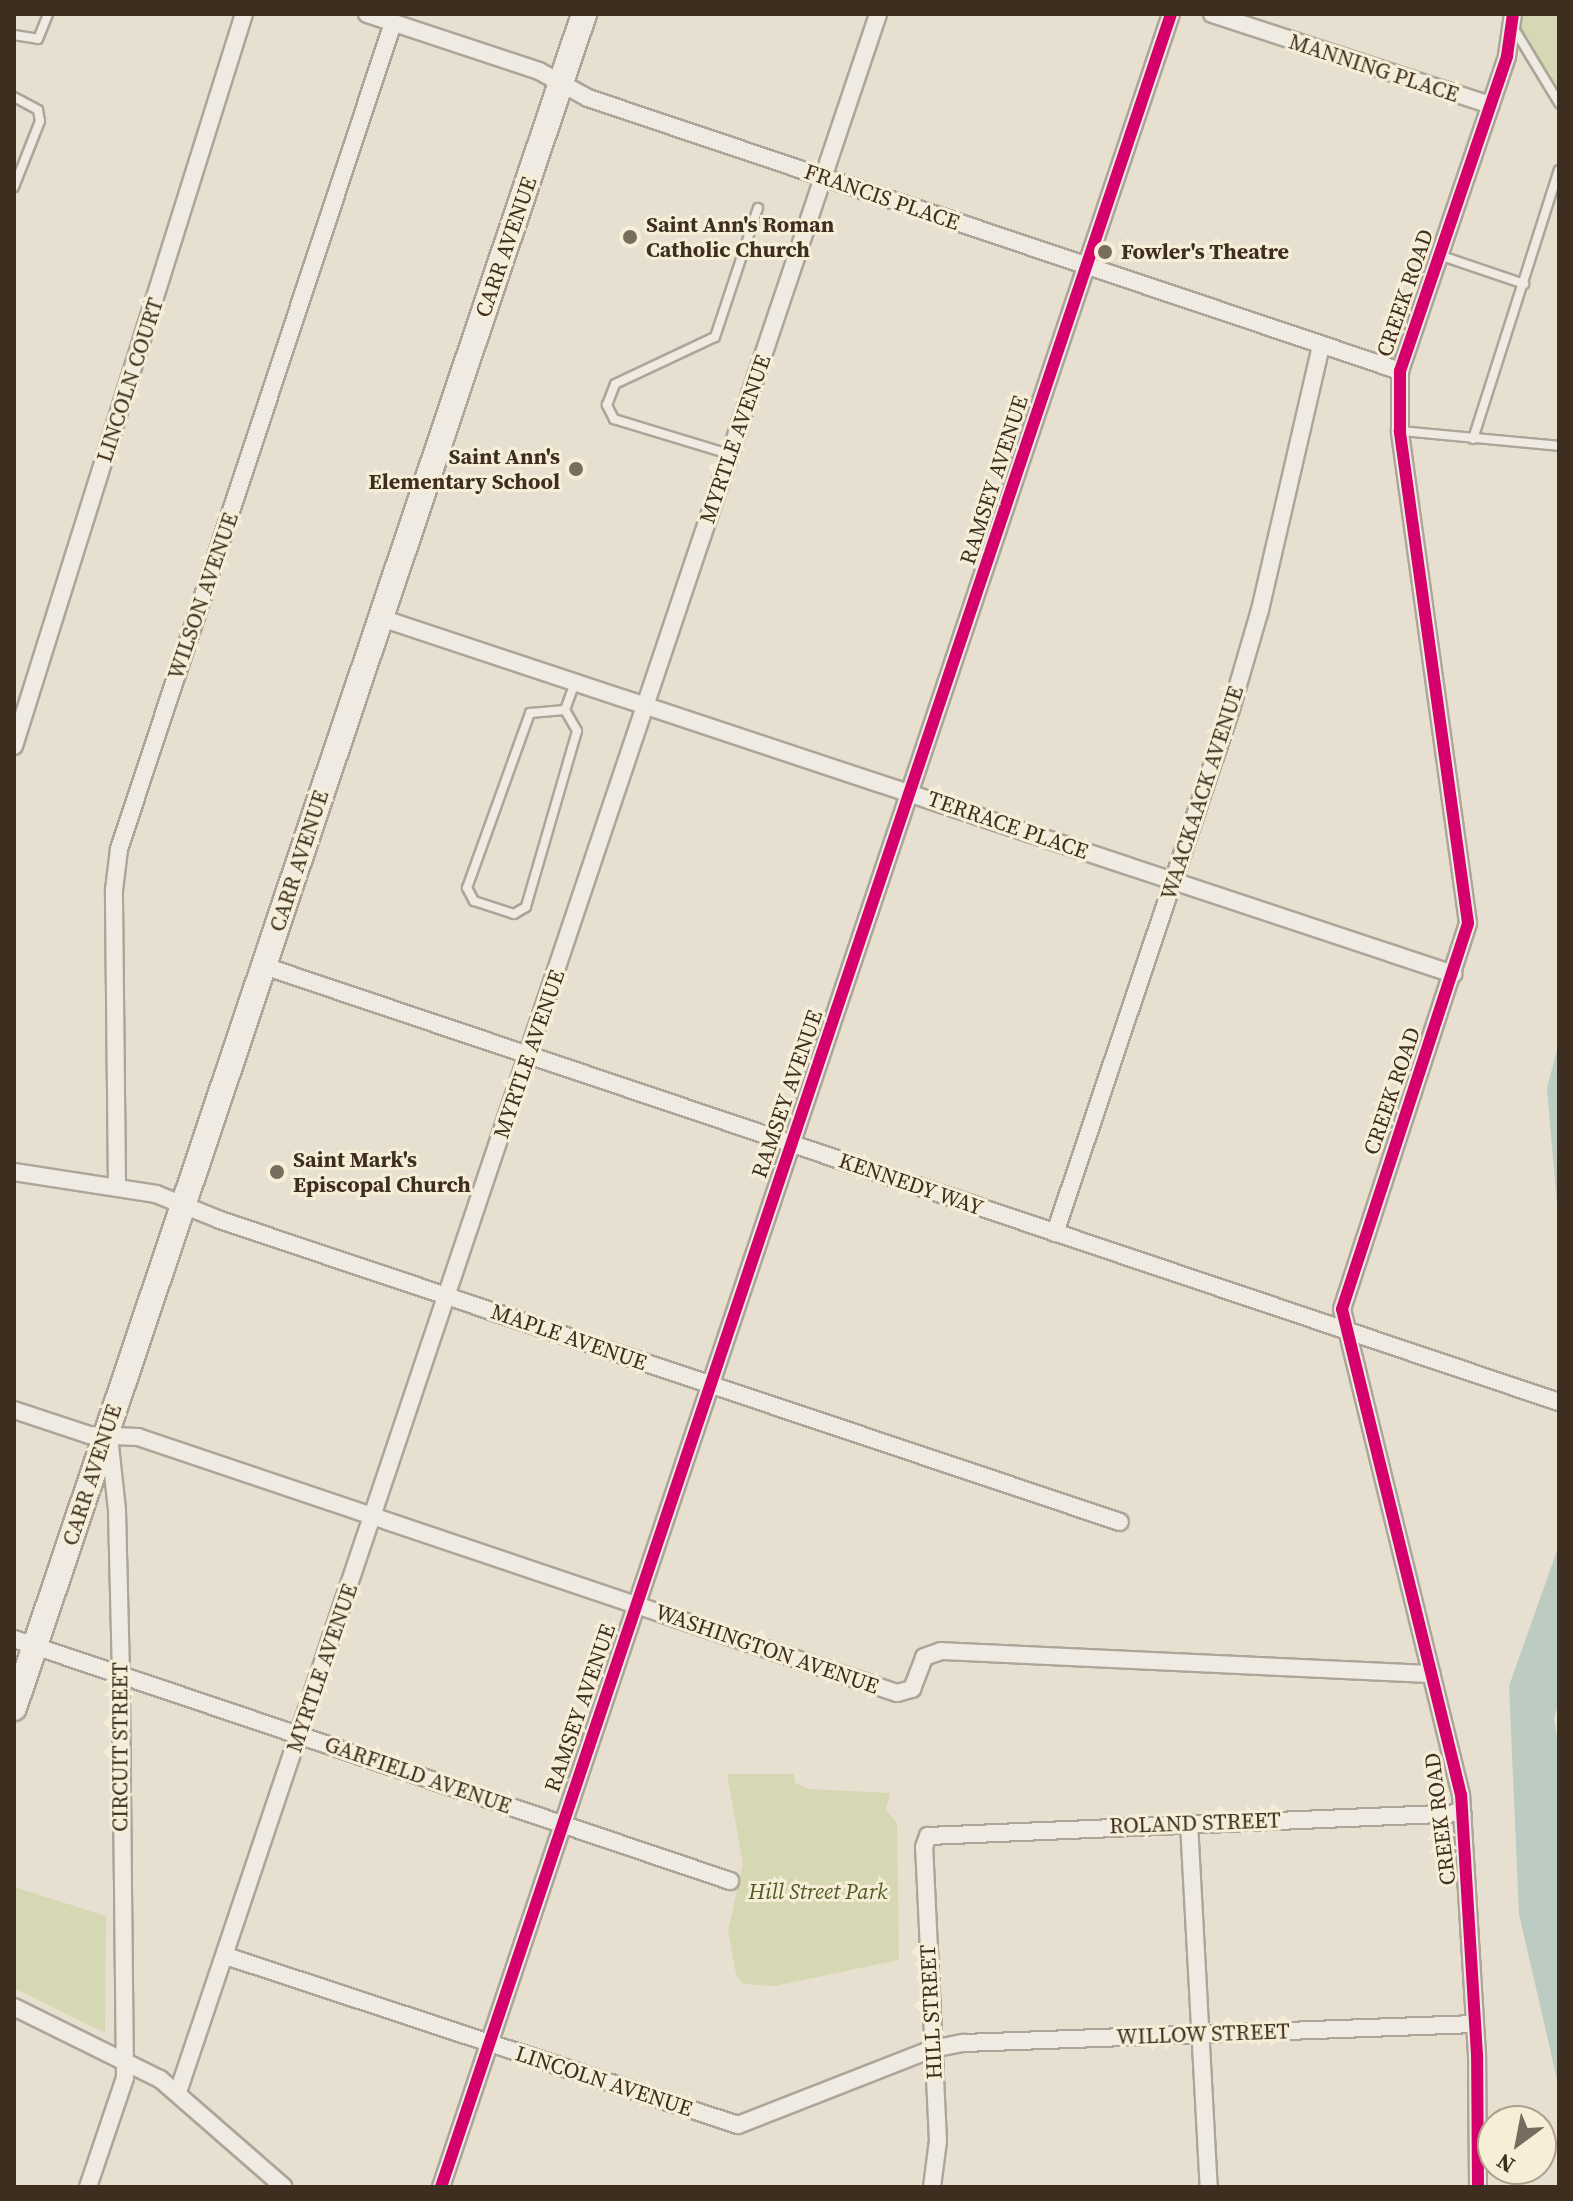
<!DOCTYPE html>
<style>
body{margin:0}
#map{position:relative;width:1573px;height:2201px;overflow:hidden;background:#e7e0d1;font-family:"Source Serif 4",serif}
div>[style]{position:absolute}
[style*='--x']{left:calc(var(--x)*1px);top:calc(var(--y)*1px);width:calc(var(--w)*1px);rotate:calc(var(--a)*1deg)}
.green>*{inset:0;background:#d6d7b3}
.water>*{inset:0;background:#bcccc2}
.roads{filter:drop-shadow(2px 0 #ada599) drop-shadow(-2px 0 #ada599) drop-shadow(0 2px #ada599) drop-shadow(0 -2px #ada599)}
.lane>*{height:8px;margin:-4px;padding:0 4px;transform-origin:4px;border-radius:4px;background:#efebe3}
.street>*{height:16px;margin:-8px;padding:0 8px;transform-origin:8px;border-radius:8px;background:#efebe3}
.secondary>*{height:24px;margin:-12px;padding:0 12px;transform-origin:12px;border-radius:12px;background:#efebe3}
.cycleway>*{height:12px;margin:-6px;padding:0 6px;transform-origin:6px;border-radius:6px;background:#d6006c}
.dots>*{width:22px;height:22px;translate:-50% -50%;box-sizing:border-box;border:4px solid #f7eed8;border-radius:50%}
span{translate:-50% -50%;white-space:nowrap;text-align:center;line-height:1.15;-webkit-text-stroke:6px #f7eed8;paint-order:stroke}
.street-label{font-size:22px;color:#3d2e20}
.poi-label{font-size:22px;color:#3d2e20;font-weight:700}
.left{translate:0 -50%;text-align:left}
.right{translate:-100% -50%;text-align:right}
.park-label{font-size:22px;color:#4d5a26;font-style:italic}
.frame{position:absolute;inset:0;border:16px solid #3d2e20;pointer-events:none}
.north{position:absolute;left:1477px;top:2105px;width:80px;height:80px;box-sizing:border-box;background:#f7eed8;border:2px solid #ada18e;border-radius:50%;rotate:212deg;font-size:22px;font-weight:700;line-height:32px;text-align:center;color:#3d2e20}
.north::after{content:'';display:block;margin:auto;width:28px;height:36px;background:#786c5e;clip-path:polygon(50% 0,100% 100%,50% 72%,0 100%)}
</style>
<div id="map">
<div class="green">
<div style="clip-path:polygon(1511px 14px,1559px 14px,1559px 100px,1512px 24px)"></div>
<div style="clip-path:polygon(727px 1774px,794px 1774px,795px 1783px,809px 1789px,890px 1793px,886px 1810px,897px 1823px,899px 1960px,774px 1986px,743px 1984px,736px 1974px,728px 1931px,743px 1864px)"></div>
<div style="clip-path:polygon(14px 1887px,106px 1916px,105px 2033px,14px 1988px)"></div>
</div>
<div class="water">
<div style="clip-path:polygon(1559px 1042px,1559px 1228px,1547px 1088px)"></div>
<div style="clip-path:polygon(1559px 1545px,1559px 1702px,1554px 1718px,1559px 1748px,1559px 2088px,1519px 1914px,1509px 1686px)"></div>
</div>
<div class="roads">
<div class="lane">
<div style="--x:1513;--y:27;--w:89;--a:58.8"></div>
<div style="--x:14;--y:35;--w:24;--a:9"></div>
<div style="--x:38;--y:39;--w:27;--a:-68"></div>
<div style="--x:14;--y:97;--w:27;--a:28"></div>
<div style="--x:38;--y:110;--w:11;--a:80"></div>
<div style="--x:40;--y:121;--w:71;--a:111.5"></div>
<div style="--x:1439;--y:255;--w:90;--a:18.8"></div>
<div style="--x:1401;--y:431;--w:159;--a:5.4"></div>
<div style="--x:1473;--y:439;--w:282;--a:-72.3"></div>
<div style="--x:729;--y:454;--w:120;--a:-163.1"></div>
<div style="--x:614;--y:419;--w:16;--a:-117"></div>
<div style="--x:607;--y:405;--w:22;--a:-69"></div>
<div style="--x:615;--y:384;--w:110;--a:-25.2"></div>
<div style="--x:715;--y:337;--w:136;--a:-71.6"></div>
<div style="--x:565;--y:710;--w:24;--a:60"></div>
<div style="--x:577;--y:731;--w:183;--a:106.2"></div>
<div style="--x:526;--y:907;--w:14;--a:150"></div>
<div style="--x:514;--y:914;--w:42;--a:-162"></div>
<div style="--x:474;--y:901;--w:15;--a:-118"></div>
<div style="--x:467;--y:888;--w:186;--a:-70.2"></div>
<div style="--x:530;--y:713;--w:35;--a:-5"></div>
<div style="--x:565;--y:710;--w:29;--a:-70"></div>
</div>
<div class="street">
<div style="--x:367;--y:14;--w:181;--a:18.3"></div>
<div style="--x:539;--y:71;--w:56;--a:28.9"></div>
<div style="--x:588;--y:98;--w:857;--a:18.58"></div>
<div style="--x:1212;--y:14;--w:293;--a:18.1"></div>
<div style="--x:381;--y:618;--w:1130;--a:18.37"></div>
<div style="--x:14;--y:746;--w:767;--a:-72.56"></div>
<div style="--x:264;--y:966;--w:1366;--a:18.61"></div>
<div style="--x:14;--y:1172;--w:144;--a:8.8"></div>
<div style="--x:156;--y:1194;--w:69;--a:22.1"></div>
<div style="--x:220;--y:1220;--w:949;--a:18.55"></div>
<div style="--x:117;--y:1187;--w:297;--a:-90.6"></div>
<div style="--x:114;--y:890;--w:41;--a:-83"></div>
<div style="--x:119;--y:849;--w:870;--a:-71.65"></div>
<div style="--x:1055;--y:1233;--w:553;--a:-71.43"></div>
<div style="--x:1231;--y:709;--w:103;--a:-73.7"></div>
<div style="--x:1260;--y:610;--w:271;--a:-77"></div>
<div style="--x:14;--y:1410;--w:79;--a:18.4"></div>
<div style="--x:89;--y:1435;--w:49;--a:2.3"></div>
<div style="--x:138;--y:1437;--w:801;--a:18.64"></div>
<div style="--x:897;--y:1693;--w:16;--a:-15"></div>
<div style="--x:912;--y:1689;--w:34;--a:-69"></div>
<div style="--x:924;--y:1657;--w:18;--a:-19"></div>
<div style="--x:941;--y:1651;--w:491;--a:2.7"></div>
<div style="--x:14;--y:1639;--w:756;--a:18.67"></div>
<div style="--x:1189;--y:1823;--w:365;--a:86.9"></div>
<div style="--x:226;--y:1956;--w:539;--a:18.27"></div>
<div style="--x:738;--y:2125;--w:208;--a:-21.4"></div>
<div style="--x:932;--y:2049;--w:33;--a:-11"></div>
<div style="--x:964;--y:2043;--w:511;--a:-2.13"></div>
<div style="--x:14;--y:2007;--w:163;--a:26.3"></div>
<div style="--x:160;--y:2079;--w:164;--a:41.1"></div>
<div style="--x:178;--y:2092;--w:2193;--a:-71.38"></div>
<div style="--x:88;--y:2187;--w:115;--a:-71.3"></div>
<div style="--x:125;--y:2078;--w:403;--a:-90.6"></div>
<div style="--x:121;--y:1675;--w:165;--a:-91.4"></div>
<div style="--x:117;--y:1510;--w:74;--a:-96.2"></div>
<div style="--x:441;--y:2187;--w:2292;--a:-71.43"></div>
<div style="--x:932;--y:2187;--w:46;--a:-82.6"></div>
<div style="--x:938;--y:2141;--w:294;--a:-92.7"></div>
<div style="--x:924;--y:1847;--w:12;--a:-70"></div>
<div style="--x:928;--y:1836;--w:535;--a:-2.46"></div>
<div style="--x:1478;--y:2187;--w:132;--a:-90.4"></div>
<div style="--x:1477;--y:2055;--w:260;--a:-93.5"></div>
<div style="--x:1461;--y:1795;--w:500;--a:-103.76"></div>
<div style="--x:1342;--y:1309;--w:406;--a:-71.9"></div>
<div style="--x:1468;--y:923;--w:497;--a:-97.9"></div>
<div style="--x:1400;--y:431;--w:60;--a:-90"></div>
<div style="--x:1400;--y:371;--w:333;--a:-71.2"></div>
<div style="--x:1507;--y:56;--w:42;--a:-81.9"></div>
</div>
<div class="secondary">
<div style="--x:14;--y:1708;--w:1787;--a:-71.4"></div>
</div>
</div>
<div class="cycleway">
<div style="--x:441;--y:2187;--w:2292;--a:-71.43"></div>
<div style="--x:1478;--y:2187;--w:132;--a:-90.4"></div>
<div style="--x:1477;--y:2055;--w:260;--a:-93.5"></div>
<div style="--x:1461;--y:1795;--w:500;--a:-103.76"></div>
<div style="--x:1342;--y:1309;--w:406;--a:-71.9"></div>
<div style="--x:1468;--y:923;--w:497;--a:-97.9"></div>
<div style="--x:1400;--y:431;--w:60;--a:-90"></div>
<div style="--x:1400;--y:371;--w:333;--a:-71.2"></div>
<div style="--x:1507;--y:56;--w:42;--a:-81.9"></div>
</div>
<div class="dots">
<div style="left:630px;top:237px;background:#786c5e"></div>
<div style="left:1105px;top:252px;background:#786c5e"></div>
<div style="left:576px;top:469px;background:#786c5e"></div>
<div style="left:277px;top:1172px;background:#786c5e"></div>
</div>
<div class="street-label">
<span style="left:1374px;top:68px;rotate:18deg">MANNING PLACE</span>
<span style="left:882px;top:197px;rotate:19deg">FRANCIS PLACE</span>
<span style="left:506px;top:247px;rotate:-71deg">CARR AVENUE</span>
<span style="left:1405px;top:293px;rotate:-71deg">CREEK ROAD</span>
<span style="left:130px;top:380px;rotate:-72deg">LINCOLN COURT</span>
<span style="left:735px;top:439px;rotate:-71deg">MYRTLE AVENUE</span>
<span style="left:994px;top:480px;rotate:-72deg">RAMSEY AVENUE</span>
<span style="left:203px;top:596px;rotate:-71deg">WILSON AVENUE</span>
<span style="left:1202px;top:793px;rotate:-72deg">WAACKAACK AVENUE</span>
<span style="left:1008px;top:825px;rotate:19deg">TERRACE PLACE</span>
<span style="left:299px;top:861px;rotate:-72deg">CARR AVENUE</span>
<span style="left:529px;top:1054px;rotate:-71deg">MYRTLE AVENUE</span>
<span style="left:1392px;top:1091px;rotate:-71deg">CREEK ROAD</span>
<span style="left:787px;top:1094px;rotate:-71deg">RAMSEY AVENUE</span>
<span style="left:911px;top:1184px;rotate:19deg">KENNEDY WAY</span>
<span style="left:569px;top:1337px;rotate:19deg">MAPLE AVENUE</span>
<span style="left:92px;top:1475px;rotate:-72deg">CARR AVENUE</span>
<span style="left:767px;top:1649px;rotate:19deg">WASHINGTON AVENUE</span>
<span style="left:322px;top:1668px;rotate:-71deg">MYRTLE AVENUE</span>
<span style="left:580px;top:1708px;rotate:-71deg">RAMSEY AVENUE</span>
<span style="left:120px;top:1747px;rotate:-90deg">CIRCUIT STREET</span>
<span style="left:418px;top:1775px;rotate:19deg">GARFIELD AVENUE</span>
<span style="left:1440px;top:1819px;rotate:-97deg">CREEK ROAD</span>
<span style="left:1195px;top:1823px;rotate:-2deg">ROLAND STREET</span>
<span style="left:931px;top:2012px;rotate:-93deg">HILL STREET</span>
<span style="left:1203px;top:2034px;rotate:-2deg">WILLOW STREET</span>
<span style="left:604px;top:2081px;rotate:18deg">LINCOLN AVENUE</span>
</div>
<div class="poi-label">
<span class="left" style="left:646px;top:237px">Saint Ann's Roman<br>Catholic Church</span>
<span class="left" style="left:1121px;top:252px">Fowler's Theatre</span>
<span class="right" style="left:560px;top:469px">Saint Ann's<br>Elementary School</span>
<span class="left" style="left:293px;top:1172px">Saint Mark's<br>Episcopal Church</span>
</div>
<div class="park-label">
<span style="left:818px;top:1892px">Hill Street Park</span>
</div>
<div class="frame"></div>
<div class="north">N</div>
</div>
